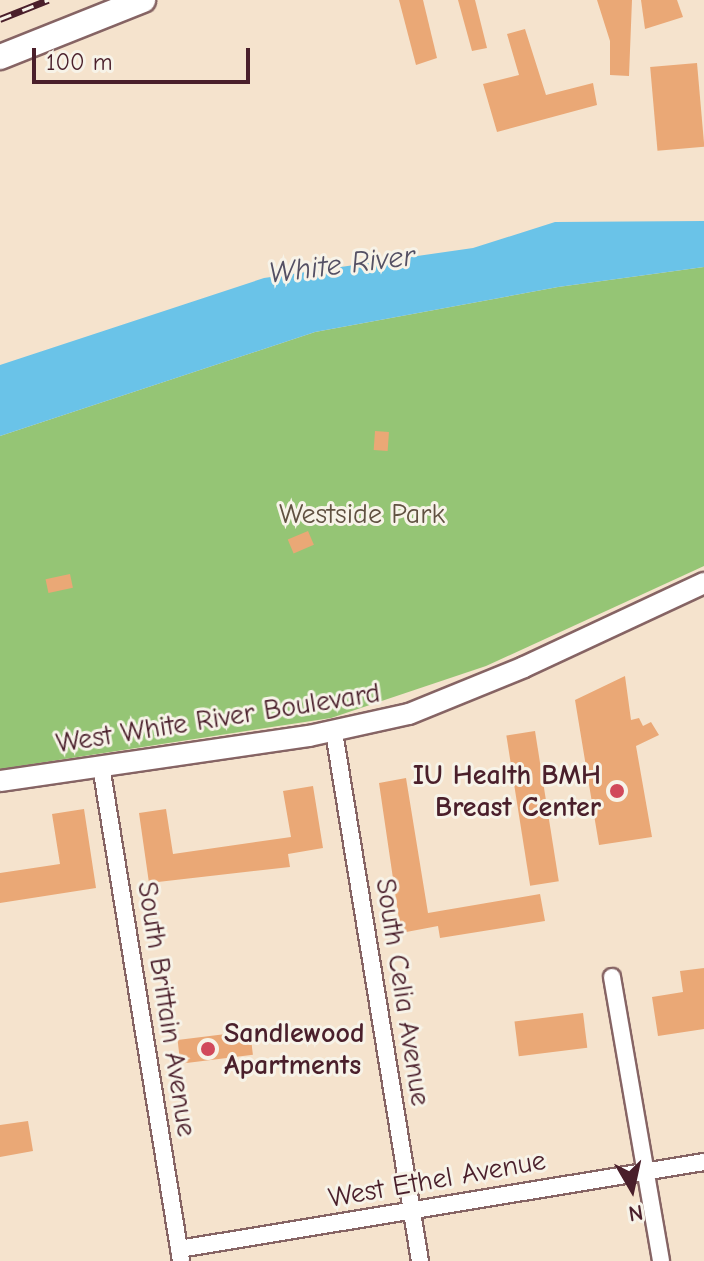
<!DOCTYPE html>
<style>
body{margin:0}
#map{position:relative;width:704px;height:1261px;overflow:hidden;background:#f5e3cd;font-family:"Comic Neue",sans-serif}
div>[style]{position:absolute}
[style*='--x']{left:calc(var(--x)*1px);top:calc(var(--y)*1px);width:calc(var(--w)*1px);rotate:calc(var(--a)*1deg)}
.green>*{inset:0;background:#95c575}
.water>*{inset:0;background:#6ac3e8}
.building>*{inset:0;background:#eaa876;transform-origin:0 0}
.roads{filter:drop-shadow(2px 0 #866464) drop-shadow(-2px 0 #866464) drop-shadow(0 2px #866464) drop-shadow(0 -2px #866464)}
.minor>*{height:16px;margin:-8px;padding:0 8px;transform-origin:8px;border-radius:8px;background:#fff}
.tertiary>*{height:20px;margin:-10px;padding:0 10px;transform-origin:10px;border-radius:10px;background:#fff}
.secondary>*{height:24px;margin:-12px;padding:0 12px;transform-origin:12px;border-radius:12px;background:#fff}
.rail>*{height:7px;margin-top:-3.5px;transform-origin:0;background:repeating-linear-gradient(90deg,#f7f3e8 0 12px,#4a1f2b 0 24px);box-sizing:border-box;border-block:2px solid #4a1f2b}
.dots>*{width:22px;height:22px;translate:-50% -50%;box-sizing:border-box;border:4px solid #f7f3e8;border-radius:50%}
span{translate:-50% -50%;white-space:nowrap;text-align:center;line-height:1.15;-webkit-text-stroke:6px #f7f3e8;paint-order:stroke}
.park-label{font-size:28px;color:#605141}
.street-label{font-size:28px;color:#4a1f2b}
.poi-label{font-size:28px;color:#4a1f2b;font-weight:700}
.right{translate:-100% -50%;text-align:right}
.left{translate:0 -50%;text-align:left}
.water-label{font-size:30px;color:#545064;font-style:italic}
.north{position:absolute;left:592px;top:1149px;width:80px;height:80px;-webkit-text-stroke:6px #f7f3e8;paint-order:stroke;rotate:171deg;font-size:22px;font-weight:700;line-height:32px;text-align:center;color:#4a1f2b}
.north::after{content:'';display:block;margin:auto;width:28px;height:36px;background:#4a1f2b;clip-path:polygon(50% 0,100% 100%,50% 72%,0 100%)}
.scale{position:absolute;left:32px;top:48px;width:218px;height:36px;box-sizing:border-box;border:4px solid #4a1f2b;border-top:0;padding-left:10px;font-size:24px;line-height:28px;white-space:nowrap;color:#4a1f2b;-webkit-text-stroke:6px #f7f3e8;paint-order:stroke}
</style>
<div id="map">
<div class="green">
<div style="clip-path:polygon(704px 267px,704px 566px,486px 666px,331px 718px,0 769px,0 436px,315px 332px,558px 287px)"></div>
</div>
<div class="water">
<div style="clip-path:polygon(704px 221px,704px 267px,558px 287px,315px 332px,0 436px,0 365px,264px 278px,473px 248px,555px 222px)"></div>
</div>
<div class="building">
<div style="clip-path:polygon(399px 0,423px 0,437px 58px,416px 65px)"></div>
<div style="clip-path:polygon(458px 0,475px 0,487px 48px,472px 51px)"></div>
<div style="clip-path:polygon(597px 0,632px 0,629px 76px,610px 75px,610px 41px)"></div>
<div style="clip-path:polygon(641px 0,677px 0,683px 17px,645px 29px)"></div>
<div style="clip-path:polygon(525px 29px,546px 95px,593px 83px,597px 105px,497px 132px,483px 84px,519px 75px,507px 34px)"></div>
<div style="left:697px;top:63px;width:84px;height:47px;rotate:85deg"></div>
<div style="left:375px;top:431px;width:14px;height:19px;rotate:4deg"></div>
<div style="left:308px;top:531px;width:15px;height:22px;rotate:67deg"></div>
<div style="left:70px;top:574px;width:14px;height:25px;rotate:78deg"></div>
<div style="clip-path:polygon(625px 676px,631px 720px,639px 718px,643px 726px,651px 722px,659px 735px,636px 746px,652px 837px,599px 845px,575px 700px)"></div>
<div style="left:535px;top:731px;width:152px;height:29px;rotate:81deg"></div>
<div style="clip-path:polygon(406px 778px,428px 913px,540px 894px,545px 921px,440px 938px,438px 926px,401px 933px,379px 783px)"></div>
<div style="clip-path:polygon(313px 786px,323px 848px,288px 854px,290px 867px,149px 883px,139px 813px,166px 809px,173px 854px,291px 837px,283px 791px)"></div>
<div style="clip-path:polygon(84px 809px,96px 888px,0 903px,0 873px,60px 864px,52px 814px)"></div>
<div style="clip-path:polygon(704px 968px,704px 1029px,658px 1036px,652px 997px,683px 992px,680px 971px)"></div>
<div style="left:583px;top:1013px;width:35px;height:69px;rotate:83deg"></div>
<div style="left:250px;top:1031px;width:24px;height:73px;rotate:83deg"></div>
<div style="clip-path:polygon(28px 1121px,33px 1151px,0 1157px,0 1125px)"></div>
</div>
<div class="roads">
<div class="minor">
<div style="--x:334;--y:732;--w:536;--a:80.77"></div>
<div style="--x:101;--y:766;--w:501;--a:80.82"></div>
<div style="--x:612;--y:977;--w:288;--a:80.2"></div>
<div style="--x:179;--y:1249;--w:532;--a:-9.41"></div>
</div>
<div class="tertiary">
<div style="--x:0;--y:781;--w:312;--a:-8.3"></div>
<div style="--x:309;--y:736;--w:102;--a:-12.4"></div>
<div style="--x:409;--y:714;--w:124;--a:-22.2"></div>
<div style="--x:524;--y:667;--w:199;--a:-25"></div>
</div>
<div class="secondary">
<div style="--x:0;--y:57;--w:154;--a:-21.7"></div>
</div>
</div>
<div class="rail">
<div style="--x:0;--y:19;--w:52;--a:-21.6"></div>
</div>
<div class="dots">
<div style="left:617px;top:791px;background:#d1495b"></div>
<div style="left:208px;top:1049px;background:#d1495b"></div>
</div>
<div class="park-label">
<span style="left:362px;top:514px">Westside Park</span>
</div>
<div class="street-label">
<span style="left:218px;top:718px;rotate:-9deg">West White River Boulevard</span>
<span style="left:403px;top:992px;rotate:81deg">South Celia Avenue</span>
<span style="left:167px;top:1009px;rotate:81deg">South Brittain Avenue</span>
<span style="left:437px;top:1179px;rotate:-10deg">West Ethel Avenue</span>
</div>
<div class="poi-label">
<span class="right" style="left:601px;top:791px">IU Health BMH<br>Breast Center</span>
<span class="left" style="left:224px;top:1049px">Sandlewood<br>Apartments</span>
</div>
<div class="water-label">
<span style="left:342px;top:265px;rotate:-7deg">White River</span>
</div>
<div class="north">N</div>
<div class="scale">100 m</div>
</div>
